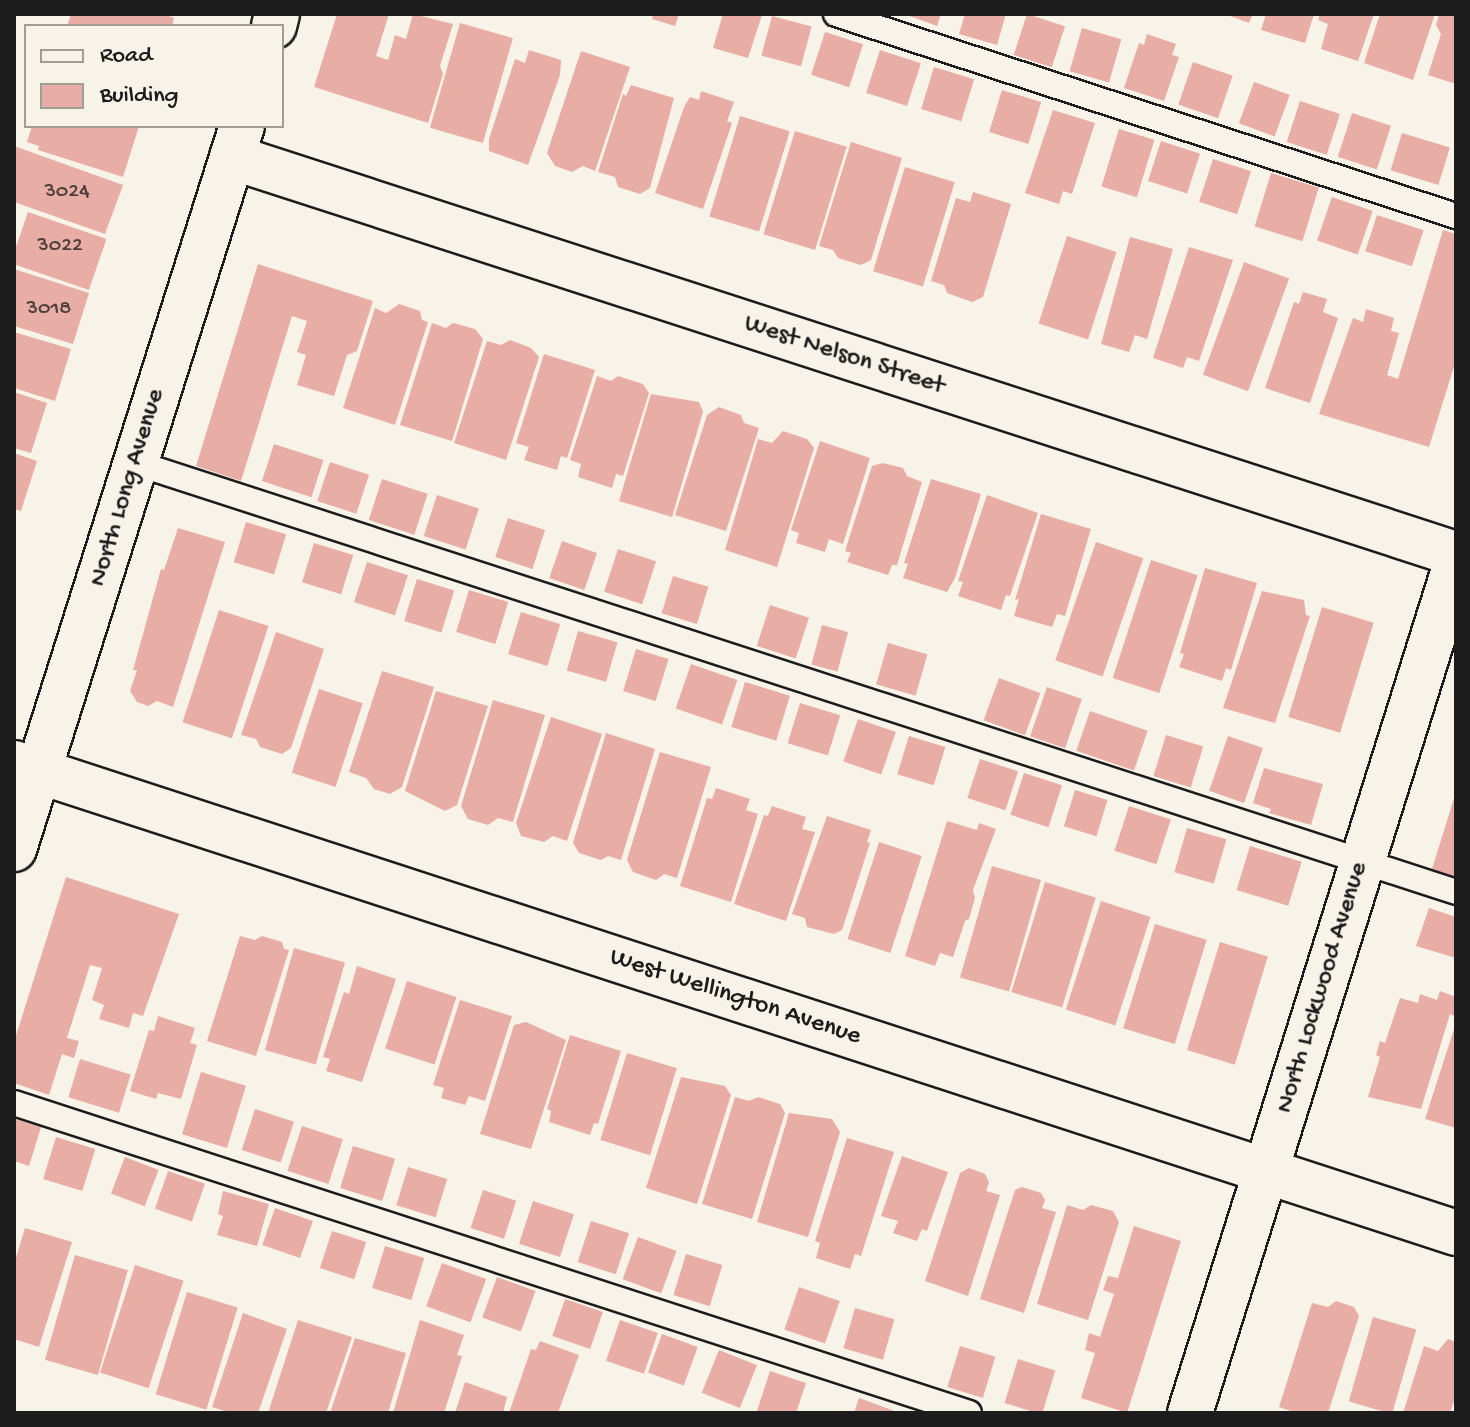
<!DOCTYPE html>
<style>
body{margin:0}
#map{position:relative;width:1470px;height:1427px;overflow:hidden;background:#f7f3e8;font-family:"Gochi Hand",sans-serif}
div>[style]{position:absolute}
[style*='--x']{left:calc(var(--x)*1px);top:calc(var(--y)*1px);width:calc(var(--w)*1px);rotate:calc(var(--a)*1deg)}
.building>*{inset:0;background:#e8ada5;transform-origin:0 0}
.roads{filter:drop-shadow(2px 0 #1c1c1c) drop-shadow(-2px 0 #1c1c1c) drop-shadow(0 2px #1c1c1c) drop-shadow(0 -2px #1c1c1c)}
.lane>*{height:24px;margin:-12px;padding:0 12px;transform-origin:12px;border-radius:12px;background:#f7f3e8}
.street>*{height:44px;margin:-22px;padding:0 22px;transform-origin:22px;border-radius:22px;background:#f7f3e8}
span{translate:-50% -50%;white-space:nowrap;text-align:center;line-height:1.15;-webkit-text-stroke:7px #f7f3e8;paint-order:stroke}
.number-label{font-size:22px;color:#4f403e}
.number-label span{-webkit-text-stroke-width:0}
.street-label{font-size:26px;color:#1c1c1c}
.frame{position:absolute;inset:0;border:16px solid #1c1c1c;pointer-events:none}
.legend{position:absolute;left:24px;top:24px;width:260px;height:104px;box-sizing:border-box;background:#f7f3e8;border:2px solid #9f9d96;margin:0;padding:10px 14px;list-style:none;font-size:24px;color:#1c1c1c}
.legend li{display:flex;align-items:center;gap:16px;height:40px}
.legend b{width:40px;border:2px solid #9f9d96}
</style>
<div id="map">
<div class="building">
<div style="clip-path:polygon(71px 14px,164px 14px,174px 18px,172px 26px,67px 26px)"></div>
<div style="clip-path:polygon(337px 14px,389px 14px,376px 56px,388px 60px,395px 35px,406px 39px,413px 14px,453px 24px,440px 66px,443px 74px,428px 123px,314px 87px)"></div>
<div style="clip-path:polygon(653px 14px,679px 14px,675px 26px,652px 19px)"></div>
<div style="clip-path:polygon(723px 14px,762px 15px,748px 58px,713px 48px)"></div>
<div style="clip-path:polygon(904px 14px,941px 14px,937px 26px)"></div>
<div style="clip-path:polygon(965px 14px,1006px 14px,997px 45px,959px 34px)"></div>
<div style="left:1027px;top:14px;width:40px;height:43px;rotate:18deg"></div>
<div style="clip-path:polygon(1225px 14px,1253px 14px,1249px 23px)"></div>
<div style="clip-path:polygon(1266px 14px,1314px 14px,1305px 43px,1261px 30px)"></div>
<div style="clip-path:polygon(1320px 14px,1374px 14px,1358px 61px,1321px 49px,1328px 24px,1318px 20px)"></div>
<div style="clip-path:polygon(1380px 14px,1435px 14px,1413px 80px,1364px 63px)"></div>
<div style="clip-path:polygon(1439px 14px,1456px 14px,1456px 84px,1428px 75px,1441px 34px,1436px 25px)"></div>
<div style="left:772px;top:16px;width:41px;height:41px;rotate:15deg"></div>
<div style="left:460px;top:23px;width:55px;height:109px;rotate:16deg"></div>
<div style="left:1082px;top:28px;width:41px;height:45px;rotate:16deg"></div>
<div style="left:825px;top:32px;width:40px;height:45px;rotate:18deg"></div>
<div style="clip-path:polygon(1147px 34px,1176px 44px,1172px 55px,1179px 57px,1164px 101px,1124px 88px,1139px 43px,1144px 45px)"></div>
<div style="clip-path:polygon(529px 50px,561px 60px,560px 75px,528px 165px,489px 151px,489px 139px,515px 59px,525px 63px)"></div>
<div style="left:880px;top:50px;width:43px;height:45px;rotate:18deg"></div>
<div style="clip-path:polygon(581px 51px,630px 67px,595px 171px,583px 166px,572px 172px,555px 166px,547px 153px)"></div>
<div style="left:1193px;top:62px;width:42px;height:45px;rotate:19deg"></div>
<div style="left:934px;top:67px;width:42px;height:44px;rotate:17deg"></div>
<div style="left:1254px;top:82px;width:38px;height:44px;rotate:20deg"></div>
<div style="clip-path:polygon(631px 85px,674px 98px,650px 188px,640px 194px,618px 187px,615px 177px,598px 172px,623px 94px,626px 96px)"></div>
<div style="left:1002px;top:90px;width:41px;height:44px;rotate:17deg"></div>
<div style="clip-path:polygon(701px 91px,734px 102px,727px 121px,732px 123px,703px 209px,655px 193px,684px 107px,690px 97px,699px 100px)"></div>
<div style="left:1300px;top:101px;width:42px;height:43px;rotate:18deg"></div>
<div style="clip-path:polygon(1053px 110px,1095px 123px,1072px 194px,1063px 191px,1059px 204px,1025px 193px)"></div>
<div style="left:1352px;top:113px;width:41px;height:46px;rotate:18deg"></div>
<div style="left:740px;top:116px;width:52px;height:105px;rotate:17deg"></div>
<div style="clip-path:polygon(32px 126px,139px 126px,123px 177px,38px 150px,39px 146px,27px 142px)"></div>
<div style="left:1119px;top:129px;width:37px;height:60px;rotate:17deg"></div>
<div style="left:795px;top:131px;width:54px;height:108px;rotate:17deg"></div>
<div style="left:1402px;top:133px;width:50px;height:39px;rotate:17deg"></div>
<div style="left:1161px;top:141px;width:41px;height:42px;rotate:18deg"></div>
<div style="clip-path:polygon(851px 142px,902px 158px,871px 260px,861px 265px,838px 258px,833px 250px,819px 246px)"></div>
<div style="clip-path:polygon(14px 146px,123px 185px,105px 234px,14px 202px)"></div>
<div style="left:1213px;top:159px;width:40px;height:45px;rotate:18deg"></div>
<div style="left:905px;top:167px;width:52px;height:109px;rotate:17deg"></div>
<div style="left:1271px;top:173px;width:50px;height:56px;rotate:17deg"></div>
<div style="clip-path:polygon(973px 192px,1011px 204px,983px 297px,972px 302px,947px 293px,944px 285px,931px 281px,956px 198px,970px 202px)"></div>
<div style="left:1332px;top:197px;width:43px;height:46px;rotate:19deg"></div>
<div style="left:28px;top:212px;width:83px;height:54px;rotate:19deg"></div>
<div style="left:1377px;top:215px;width:49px;height:38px;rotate:18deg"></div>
<div style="clip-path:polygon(1443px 230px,1456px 234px,1456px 360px,1429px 447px,1319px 414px,1353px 318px,1363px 322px,1366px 309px,1394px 318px,1391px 331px,1399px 333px,1387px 375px,1398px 379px)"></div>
<div style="left:1067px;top:236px;width:52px;height:92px;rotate:18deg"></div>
<div style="clip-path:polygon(1130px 237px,1173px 249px,1147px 339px,1135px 335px,1129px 352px,1101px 344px)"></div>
<div style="clip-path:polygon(1189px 247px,1233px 260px,1199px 361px,1187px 357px,1183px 368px,1153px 358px)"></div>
<div style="left:1244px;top:262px;width:48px;height:120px;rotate:20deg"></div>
<div style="clip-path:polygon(258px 264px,373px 301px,357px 351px,347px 355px,334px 396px,297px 385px,306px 355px,297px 352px,307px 321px,292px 316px,241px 481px,196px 466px)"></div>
<div style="clip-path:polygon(14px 269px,89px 293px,73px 344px,14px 326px)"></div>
<div style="clip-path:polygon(1303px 292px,1327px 299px,1323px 312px,1338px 318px,1310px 403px,1265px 388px,1294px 302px,1299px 304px)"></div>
<div style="clip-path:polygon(399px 304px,420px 311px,422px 320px,428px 322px,395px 425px,343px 408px,375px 308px,386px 313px)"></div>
<div style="clip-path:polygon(432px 323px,446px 328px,453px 323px,475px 329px,483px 339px,452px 441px,400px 425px)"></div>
<div style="clip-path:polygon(14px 332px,71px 349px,55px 401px,14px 388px)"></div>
<div style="clip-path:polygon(510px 340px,531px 348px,539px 357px,506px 460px,454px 443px,487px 341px,501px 345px)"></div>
<div style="clip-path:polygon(544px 354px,595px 370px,567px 458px,561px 456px,557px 470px,524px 460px,529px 447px,516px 443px)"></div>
<div style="clip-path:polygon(597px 376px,611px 381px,618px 376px,643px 384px,649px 393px,623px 476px,616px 474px,612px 488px,578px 477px,581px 464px,570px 460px)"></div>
<div style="clip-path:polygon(14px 392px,47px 403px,31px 453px,14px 448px)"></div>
<div style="clip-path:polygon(651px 394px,699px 402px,703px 412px,672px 517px,619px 501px)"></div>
<div style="clip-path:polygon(719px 407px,741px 415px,744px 423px,759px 428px,726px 531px,675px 515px,707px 415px)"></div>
<div style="clip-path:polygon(783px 431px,807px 439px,814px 448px,777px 567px,725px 550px,758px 439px,772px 443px)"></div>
<div style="clip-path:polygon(820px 441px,870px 458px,843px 544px,829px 539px,825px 552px,796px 543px,799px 533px,791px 530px)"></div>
<div style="left:274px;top:444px;width:52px;height:39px;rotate:18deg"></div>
<div style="clip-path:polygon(14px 453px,37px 461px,21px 511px,14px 509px)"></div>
<div style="left:330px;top:462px;width:41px;height:41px;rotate:18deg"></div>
<div style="clip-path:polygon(883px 463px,903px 468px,907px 476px,922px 482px,897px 565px,892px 565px,888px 575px,847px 562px,851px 553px,845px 551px,872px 466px)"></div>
<div style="left:382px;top:479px;width:48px;height:43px;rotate:18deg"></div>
<div style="clip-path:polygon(931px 479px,981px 494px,955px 578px,947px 592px,903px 578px,908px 564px,904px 563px)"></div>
<div style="left:437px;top:495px;width:44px;height:43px;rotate:18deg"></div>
<div style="clip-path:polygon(987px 495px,1038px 513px,1010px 596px,1006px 595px,1001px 610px,958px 596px,963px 582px,958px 581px)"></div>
<div style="clip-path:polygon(1041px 514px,1091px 529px,1065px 616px,1057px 614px,1052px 627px,1014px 616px,1019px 599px,1015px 600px)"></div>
<div style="left:508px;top:518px;width:39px;height:41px;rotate:18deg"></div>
<div style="left:246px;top:522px;width:42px;height:42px;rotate:17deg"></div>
<div style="clip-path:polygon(178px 528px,225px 542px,173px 707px,157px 701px,148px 706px,137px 702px,130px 691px,137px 670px,133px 670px,161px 569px,164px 570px)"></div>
<div style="left:562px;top:541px;width:37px;height:39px;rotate:19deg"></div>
<div style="left:1096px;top:542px;width:50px;height:125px;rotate:19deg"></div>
<div style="left:314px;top:543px;width:41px;height:41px;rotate:17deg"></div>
<div style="left:618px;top:549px;width:40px;height:45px;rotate:18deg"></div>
<div style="left:1151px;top:560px;width:49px;height:124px;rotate:18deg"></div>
<div style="left:367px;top:562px;width:43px;height:42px;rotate:18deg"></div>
<div style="clip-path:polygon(1205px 568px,1257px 583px,1231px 670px,1226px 668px,1222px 681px,1179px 667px,1184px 654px,1180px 653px)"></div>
<div style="left:673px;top:576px;width:37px;height:39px;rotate:17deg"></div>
<div style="left:417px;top:579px;width:39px;height:44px;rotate:17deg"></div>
<div style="left:469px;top:590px;width:41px;height:44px;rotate:17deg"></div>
<div style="clip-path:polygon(1262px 591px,1304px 600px,1306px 615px,1310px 616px,1275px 723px,1223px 708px)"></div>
<div style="left:770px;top:605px;width:41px;height:43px;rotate:18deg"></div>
<div style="left:1322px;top:607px;width:54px;height:115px;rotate:17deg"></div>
<div style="left:219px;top:610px;width:52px;height:118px;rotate:18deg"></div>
<div style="left:521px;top:612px;width:41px;height:44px;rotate:17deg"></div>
<div style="left:822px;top:625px;width:27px;height:41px;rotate:15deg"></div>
<div style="left:578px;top:631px;width:41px;height:41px;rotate:16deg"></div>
<div style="clip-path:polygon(276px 632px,324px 649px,291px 748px,282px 754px,260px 747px,256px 739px,241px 735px)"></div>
<div style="left:888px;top:643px;width:41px;height:43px;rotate:16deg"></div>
<div style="left:636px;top:649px;width:34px;height:44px;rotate:17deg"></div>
<div style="left:691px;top:664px;width:49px;height:47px;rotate:19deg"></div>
<div style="clip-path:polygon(382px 671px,434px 687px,402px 787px,390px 794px,374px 789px,366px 778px,349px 772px)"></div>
<div style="left:999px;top:678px;width:44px;height:45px;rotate:20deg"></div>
<div style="left:745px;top:682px;width:47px;height:47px;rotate:17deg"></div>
<div style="left:1047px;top:687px;width:37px;height:52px;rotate:19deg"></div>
<div style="left:319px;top:689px;width:46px;height:88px;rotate:18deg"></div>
<div style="clip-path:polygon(436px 691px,488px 706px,457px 805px,445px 811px,405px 791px)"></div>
<div style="clip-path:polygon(493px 700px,545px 715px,513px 822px,498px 818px,488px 825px,468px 819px,461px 806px)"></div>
<div style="left:800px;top:703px;width:42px;height:42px;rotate:17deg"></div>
<div style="left:1090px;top:711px;width:61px;height:42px;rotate:19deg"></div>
<div style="clip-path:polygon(551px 717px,602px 734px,567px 841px,553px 836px,544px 842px,521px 836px,516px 823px)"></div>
<div style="left:858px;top:719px;width:40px;height:45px;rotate:19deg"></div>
<div style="clip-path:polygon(606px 733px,655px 749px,621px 860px,608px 856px,601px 860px,579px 853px,573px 843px)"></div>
<div style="left:1166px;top:735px;width:39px;height:43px;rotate:17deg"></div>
<div style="left:909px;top:736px;width:38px;height:40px;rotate:17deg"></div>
<div style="left:1228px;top:736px;width:37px;height:58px;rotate:19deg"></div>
<div style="clip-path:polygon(660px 752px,711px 767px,677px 878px,664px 874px,656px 880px,633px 872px,627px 860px)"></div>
<div style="left:980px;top:759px;width:40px;height:41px;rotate:18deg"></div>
<div style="clip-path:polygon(1264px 768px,1323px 784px,1311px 825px,1269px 813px,1271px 809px,1253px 803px)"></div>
<div style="left:1024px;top:773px;width:40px;height:44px;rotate:18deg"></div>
<div style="clip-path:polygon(716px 788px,750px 799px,746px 810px,758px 814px,731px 902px,680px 886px,707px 798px,712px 799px)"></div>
<div style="left:1075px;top:790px;width:34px;height:38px;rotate:17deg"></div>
<div style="clip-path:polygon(1455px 795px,1456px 795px,1456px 877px,1432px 869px)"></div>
<div style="clip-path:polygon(772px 806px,806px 817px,802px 829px,815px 832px,786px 921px,734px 904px,764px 815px,768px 816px)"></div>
<div style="left:1129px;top:806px;width:44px;height:47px;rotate:18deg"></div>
<div style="clip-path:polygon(827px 816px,871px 830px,867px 842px,870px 843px,842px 930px,834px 934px,807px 927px,805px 918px,792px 914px)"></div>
<div style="clip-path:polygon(947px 821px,977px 830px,979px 823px,996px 829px,973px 890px,975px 898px,969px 919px,965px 921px,953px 957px,940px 953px,935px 966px,905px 956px)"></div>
<div style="left:1187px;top:828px;width:41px;height:46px;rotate:16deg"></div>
<div style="left:879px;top:842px;width:45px;height:102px;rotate:18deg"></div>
<div style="left:1250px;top:846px;width:54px;height:46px;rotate:17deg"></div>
<div style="left:992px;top:866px;width:51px;height:116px;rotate:16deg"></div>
<div style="clip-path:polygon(66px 877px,179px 914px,143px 1016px,133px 1013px,129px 1028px,99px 1019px,104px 1005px,92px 1000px,102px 968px,90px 965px,67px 1038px,79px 1041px,74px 1058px,62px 1054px,49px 1095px,14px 1083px,14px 1042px)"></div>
<div style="left:1045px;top:882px;width:53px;height:115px;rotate:17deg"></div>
<div style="left:1101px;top:901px;width:52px;height:114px;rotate:18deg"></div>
<div style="clip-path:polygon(1429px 908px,1456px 917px,1456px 958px,1416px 946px)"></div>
<div style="left:1155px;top:924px;width:54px;height:109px;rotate:17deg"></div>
<div style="clip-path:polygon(240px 936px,255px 940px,262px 936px,282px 942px,284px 949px,289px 950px,256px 1056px,207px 1041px)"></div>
<div style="left:1220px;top:942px;width:50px;height:113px;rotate:17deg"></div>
<div style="left:294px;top:948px;width:53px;height:106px;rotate:16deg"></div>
<div style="clip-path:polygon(357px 966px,396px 979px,362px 1082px,326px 1071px,330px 1059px,323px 1057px,344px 992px,349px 994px)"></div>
<div style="left:407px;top:981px;width:52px;height:71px;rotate:18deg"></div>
<div style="clip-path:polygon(1440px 991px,1456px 997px,1456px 1007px,1454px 1016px,1450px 1014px,1421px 1109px,1368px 1097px,1380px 1057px,1376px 1055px,1380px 1041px,1385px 1043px,1400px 998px,1418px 1003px,1420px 994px,1437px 1000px)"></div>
<div style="clip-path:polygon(460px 1000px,512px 1016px,485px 1101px,469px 1096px,465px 1105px,441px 1098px,444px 1088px,433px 1085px)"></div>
<div style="clip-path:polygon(158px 1016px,195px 1028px,190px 1043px,197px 1045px,181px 1099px,158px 1093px,156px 1099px,130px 1091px,149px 1030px,154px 1031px)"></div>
<div style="clip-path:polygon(526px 1022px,566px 1040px,531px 1149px,480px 1134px,514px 1025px)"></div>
<div style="clip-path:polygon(1455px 1026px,1456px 1026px,1456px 1128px,1425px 1119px)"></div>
<div style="clip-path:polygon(570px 1035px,621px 1051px,598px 1124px,594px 1123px,590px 1135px,549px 1122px,551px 1111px,547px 1109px)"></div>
<div style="left:627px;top:1053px;width:52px;height:91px;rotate:17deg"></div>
<div style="left:80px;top:1059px;width:53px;height:40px;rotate:17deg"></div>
<div style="left:201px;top:1072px;width:47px;height:65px;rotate:17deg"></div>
<div style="clip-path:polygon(681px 1077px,725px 1086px,731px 1095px,697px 1204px,646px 1188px)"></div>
<div style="clip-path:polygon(735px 1097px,749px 1101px,758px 1097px,780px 1104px,785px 1113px,752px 1219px,702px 1204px)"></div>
<div style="left:255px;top:1109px;width:41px;height:43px;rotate:18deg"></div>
<div style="clip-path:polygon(789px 1113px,832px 1119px,840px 1132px,808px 1237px,757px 1222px)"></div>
<div style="clip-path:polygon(14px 1119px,41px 1127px,29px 1166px,14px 1161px)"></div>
<div style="left:302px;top:1126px;width:43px;height:47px;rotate:18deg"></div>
<div style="left:56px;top:1137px;width:41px;height:44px;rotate:17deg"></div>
<div style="clip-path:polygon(847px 1138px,894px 1152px,861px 1256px,855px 1254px,850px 1269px,816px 1258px,820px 1243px,815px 1241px)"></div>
<div style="left:353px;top:1146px;width:44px;height:44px;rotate:17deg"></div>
<div style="clip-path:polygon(902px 1156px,948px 1172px,927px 1231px,922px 1229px,917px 1241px,893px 1233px,898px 1221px,881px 1216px)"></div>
<div style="left:125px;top:1157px;width:36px;height:39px;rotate:21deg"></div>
<div style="left:408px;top:1167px;width:41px;height:40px;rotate:17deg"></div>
<div style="clip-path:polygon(969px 1168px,985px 1174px,989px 1182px,986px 1191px,1000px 1195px,968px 1296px,925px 1281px,960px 1173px)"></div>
<div style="left:168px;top:1171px;width:39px;height:40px;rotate:19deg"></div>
<div style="clip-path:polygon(1022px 1187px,1041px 1193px,1045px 1200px,1042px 1208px,1056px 1212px,1024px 1313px,980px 1299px,1015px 1190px)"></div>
<div style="left:483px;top:1190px;width:35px;height:40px;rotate:18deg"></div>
<div style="clip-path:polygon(223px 1191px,269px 1204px,257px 1246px,217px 1235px,223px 1216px,218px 1214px)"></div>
<div style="left:533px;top:1201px;width:43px;height:45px;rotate:18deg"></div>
<div style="clip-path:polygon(1067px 1205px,1083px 1210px,1091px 1205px,1113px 1211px,1119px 1222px,1088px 1320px,1037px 1304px)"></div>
<div style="left:275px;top:1208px;width:40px;height:39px;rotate:19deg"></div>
<div style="left:591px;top:1221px;width:40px;height:43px;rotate:18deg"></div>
<div style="clip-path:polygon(1134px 1226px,1181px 1241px,1127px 1413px,1081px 1398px,1095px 1353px,1085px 1350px,1089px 1333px,1100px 1337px,1114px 1294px,1103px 1290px,1108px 1276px,1118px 1278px)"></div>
<div style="clip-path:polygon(25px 1228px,72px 1242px,39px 1347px,14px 1339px,14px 1264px)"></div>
<div style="left:332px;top:1231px;width:36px;height:39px;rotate:18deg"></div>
<div style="left:638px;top:1237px;width:41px;height:45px;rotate:20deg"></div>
<div style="left:385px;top:1246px;width:41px;height:44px;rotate:17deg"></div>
<div style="left:686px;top:1254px;width:38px;height:43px;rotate:17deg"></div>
<div style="left:75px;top:1255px;width:55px;height:109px;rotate:16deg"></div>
<div style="left:442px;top:1263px;width:47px;height:46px;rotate:20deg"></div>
<div style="left:135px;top:1265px;width:51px;height:113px;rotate:18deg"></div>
<div style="left:497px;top:1277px;width:41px;height:43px;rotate:20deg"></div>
<div style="left:799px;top:1287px;width:43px;height:45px;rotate:19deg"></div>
<div style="left:187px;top:1292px;width:53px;height:107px;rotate:17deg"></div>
<div style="left:565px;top:1299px;width:40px;height:39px;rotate:19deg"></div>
<div style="clip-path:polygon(1336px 1301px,1354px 1307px,1359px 1316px,1328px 1413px,1297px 1413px,1279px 1407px,1312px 1303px,1328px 1307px)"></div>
<div style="left:855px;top:1308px;width:41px;height:42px;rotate:16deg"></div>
<div style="clip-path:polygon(243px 1313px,287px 1329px,258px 1413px,231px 1413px,212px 1407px)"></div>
<div style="left:1373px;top:1317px;width:45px;height:88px;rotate:16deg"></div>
<div style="clip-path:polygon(298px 1320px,352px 1337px,326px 1413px,268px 1413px)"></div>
<div style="clip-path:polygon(420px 1320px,464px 1335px,457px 1355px,462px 1356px,444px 1413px,393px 1413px)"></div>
<div style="left:620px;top:1320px;width:40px;height:43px;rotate:19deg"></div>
<div style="left:662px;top:1334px;width:38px;height:41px;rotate:20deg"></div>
<div style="clip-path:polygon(355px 1338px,406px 1353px,388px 1413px,330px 1413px)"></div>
<div style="clip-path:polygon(1448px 1339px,1456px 1342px,1456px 1395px,1450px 1413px,1403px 1413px,1424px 1346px,1438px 1351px)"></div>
<div style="clip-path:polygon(540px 1341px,579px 1355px,558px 1413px,509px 1413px,531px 1349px,536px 1350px)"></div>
<div style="left:960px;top:1346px;width:37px;height:43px;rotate:17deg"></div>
<div style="left:719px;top:1350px;width:41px;height:46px;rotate:22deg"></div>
<div style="left:1018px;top:1359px;width:39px;height:46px;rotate:17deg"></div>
<div style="clip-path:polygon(770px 1371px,806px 1383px,796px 1413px,757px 1411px)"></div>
<div style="clip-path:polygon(465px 1382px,507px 1397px,503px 1413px,455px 1413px)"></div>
<div style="clip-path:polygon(859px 1398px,900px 1413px,854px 1413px)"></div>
</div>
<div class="roads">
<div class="lane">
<div style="--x:836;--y:14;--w:652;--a:18.05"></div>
<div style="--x:136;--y:463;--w:1388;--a:18"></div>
<div style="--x:14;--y:1103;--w:1004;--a:17.98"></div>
</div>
<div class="street">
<div style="--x:274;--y:26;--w:12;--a:-76"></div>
<div style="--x:232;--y:157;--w:1287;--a:17.97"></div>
<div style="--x:14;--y:763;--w:1517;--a:18.05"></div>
<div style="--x:14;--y:849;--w:758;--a:-72.5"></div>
<div style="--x:1190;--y:1413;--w:891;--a:-72.62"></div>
</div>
</div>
<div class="number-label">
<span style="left:67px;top:193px">3024</span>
<span style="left:60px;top:247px">3022</span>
<span style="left:49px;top:310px">3018</span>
</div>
<div class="street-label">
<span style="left:844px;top:356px;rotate:18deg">West Nelson Street</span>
<span style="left:128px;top:488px;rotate:-73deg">North Long Avenue</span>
<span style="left:1323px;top:988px;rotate:-73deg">North Lockwood Avenue</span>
<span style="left:735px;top:998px;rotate:18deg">West Wellington Avenue</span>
</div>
<div class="frame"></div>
<ul class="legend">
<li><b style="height:10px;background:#f7f3e8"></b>Road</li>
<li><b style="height:22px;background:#e8ada5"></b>Building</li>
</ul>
</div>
